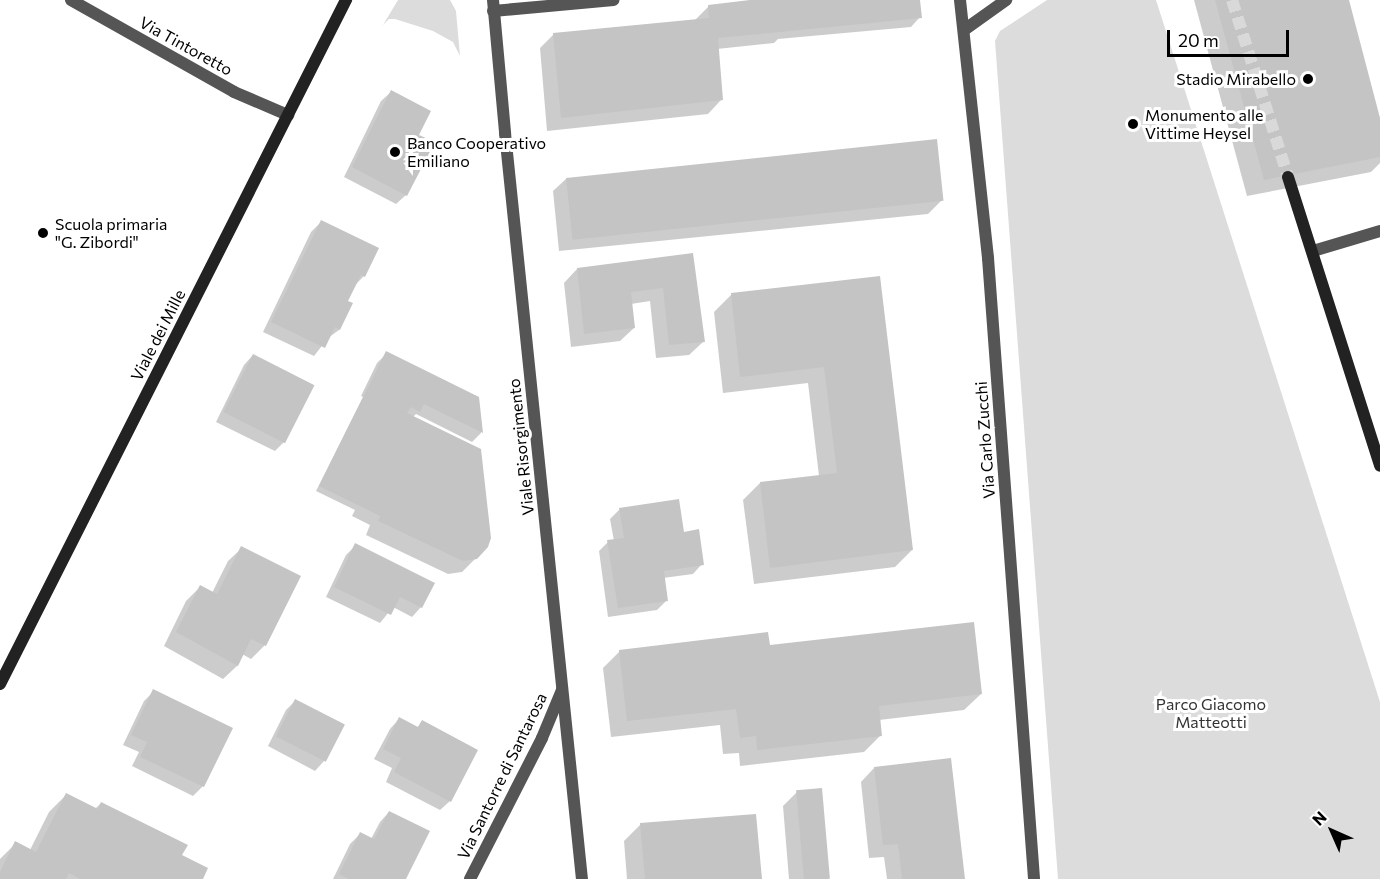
<!DOCTYPE html>
<html>
<head>
<meta charset="utf-8">
<style>
  body { margin:0 }
  #map { position:relative; width:1380px; height:879px; overflow:hidden; background:#fff; font-family:Commissioner,sans-serif }
  div>[style] { position:absolute }
  .green>* { inset:0; background:#dcdcdc }
  .shadow>* { inset:0; background:#0003 }
  .building>* { inset:0; background:#c4c4c4; transform-origin:0 0 }
  .secondary-tunnel>* { height:12px; margin-top:-6px; transform-origin:0; background:repeating-linear-gradient(90deg,#d9d9d9 0 12px,transparent 0 18px) }
  .lane>* { height:12px; margin:-6px; padding:0 6px; transform-origin:6px; border-radius:6px; background:#555 }
  .street>* { height:12px; margin:-6px; padding:0 6px; transform-origin:6px; border-radius:6px; background:#555 }
  .secondary>* { height:12px; margin:-6px; padding:0 6px; transform-origin:6px; border-radius:6px; background:#222 }
  .dots>* { width:16px; height:16px; translate:-50% -50%; box-sizing:border-box; border:3px solid #fff; border-radius:50% }
  span { translate:-50% -50%; white-space:nowrap; text-align:center; line-height:1.15; -webkit-text-stroke:6px #fff; paint-order:stroke }
  .street-label { font-size:16px; color:#000 }
  .poi-label { font-size:16px; color:#000 }
  .right { translate:-100% -50%; text-align:right }
  .left { translate:0 -50%; text-align:left }
  .park-label { font-size:16px; color:#333 }
  .north { position:absolute; left:1302px; top:801px; width:60px; height:60px; -webkit-text-stroke:4px #fff; paint-order:stroke; rotate:315deg; font-size:16px; font-weight:700; line-height:24px; text-align:center; color:#000 }
  .north::after { content:''; display:block; margin:auto; width:21px; height:27px; background:#000; clip-path:polygon(50% 0,100% 100%,50% 72%,0 100%) }
  .scale { position:absolute; left:1167px; top:30px; width:122px; height:27px; box-sizing:border-box; border:3px solid #000; border-top:0; padding-left:8px; font-size:18px; line-height:21px; white-space:nowrap; color:#000; -webkit-text-stroke:4px #fff; paint-order:stroke }
</style>
</head>
<body>
<div id="map">
  <div class="green">
    <i style="clip-path:polygon(398px 0,450px 0,456px 11px,460px 56px,453px 42px,433px 31px,395px 19px,389px 19px,383px 25px)"></i>
    <i style="clip-path:polygon(1047px 0,1156px 0,1380px 702px,1380px 879px,1058px 879px,995px 41px,1000px 31px)"></i>
  </div>
  <div class="shadow">
    <i style="clip-path:polygon(762px 0,919px 0,920px 17px,911px 27px,778px 39px,774px 43px,717px 49px,721px 100px,708px 114px,547px 131px,540px 48px,554px 34px,694px 21px,709px 6px)"></i>
    <i style="clip-path:polygon(1194px 0,1348px 0,1380px 124px,1380px 163px,1371px 172px,1247px 196px)"></i>
    <i style="clip-path:polygon(391px 92px,417px 135px,406px 195px,396px 204px,344px 177px,381px 101px)"></i>
    <i style="clip-path:polygon(567px 178px,942px 200px,928px 214px,559px 251px,553px 191px)"></i>
    <i style="clip-path:polygon(321px 222px,364px 276px,354px 286px,346px 301px,351px 304px,339px 330px,328px 338px,314px 356px,263px 332px,311px 232px)"></i>
    <i style="clip-path:polygon(692px 255px,703px 342px,689px 355px,656px 358px,650px 301px,631px 304px,634px 328px,620px 341px,571px 347px,564px 283px,577px 269px)"></i>
    <i style="clip-path:polygon(879px 278px,912px 550px,895px 567px,754px 584px,743px 500px,760px 483px,819px 476px,808px 383px,723px 393px,714px 312px,731px 295px)"></i>
    <i style="clip-path:polygon(387px 353px,478px 398px,481px 433px,472px 442px,416px 414px,413px 417px,476px 558px,462px 572px,448px 574px,366px 535px,370px 525px,352px 516px,355px 510px,316px 491px,363px 397px,361px 396px,377px 363px)"></i>
    <i style="clip-path:polygon(253px 355px,313px 385px,284px 442px,275px 451px,216px 422px,244px 365px)"></i>
    <i style="clip-path:polygon(620px 509px,682px 534px,702px 564px,693px 574px,663px 578px,667px 600px,657px 610px,608px 617px,599px 551px,608px 542px,614px 541px,610px 519px)"></i>
    <i style="clip-path:polygon(356px 545px,421px 607px,412px 617px,393px 607px,380px 623px,326px 597px,346px 555px)"></i>
    <i style="clip-path:polygon(242px 548px,265px 645px,251px 659px,242px 654px,237px 666px,223px 679px,164px 646px,186px 601px,200px 587px,212px 593px,228px 561px)"></i>
    <i style="clip-path:polygon(768px 647px,981px 694px,964px 710px,879px 720px,881px 735px,864px 752px,740px 766px,739px 753px,723px 754px,720px 725px,611px 737px,603px 668px,620px 651px)"></i>
    <i style="clip-path:polygon(154px 691px,203px 786px,193px 796px,132px 766px,139px 752px,123px 745px,144px 701px)"></i>
    <i style="clip-path:polygon(295px 701px,343px 726px,324px 761px,315px 771px,268px 746px,286px 710px)"></i>
    <i style="clip-path:polygon(399px 719px,417px 728px,422px 722px,450px 801px,440px 810px,386px 782px,392px 768px,374px 759px,390px 729px)"></i>
    <i style="clip-path:polygon(874px 768px,963px 879px,887px 879px,884px 857px,869px 858px,861px 782px)"></i>
    <i style="clip-path:polygon(797px 792px,828px 879px,789px 879px,783px 806px)"></i>
    <i style="clip-path:polygon(66px 795px,95px 809px,101px 803px,180px 856px,201px 879px,0 879px,0 859px,16px 843px,30px 850px,49px 812px)"></i>
    <i style="clip-path:polygon(389px 812px,405px 879px,333px 879px,350px 844px,360px 834px,371px 839px,380px 822px)"></i>
    <i style="clip-path:polygon(641px 824px,760px 879px,627px 879px,624px 841px)"></i>
  </div>
  <div class="building">
    <i style="clip-path:polygon(750px 0,920px 0,922px 18px,718px 38px,723px 100px,561px 118px,553px 33px,709px 18px,708px 5px)"></i>
    <i style="clip-path:polygon(1215px 0,1349px 0,1380px 118px,1380px 157px,1264px 180px)"></i>
    <i style="clip-path:polygon(391px 90px,431px 111px,419px 135px,435px 142px,407px 196px,352px 167px)"></i>
    <i style="left:937px;top:139px;width:62px;height:373px;rotate:84deg"></i>
    <i style="clip-path:polygon(321px 220px,379px 248px,365px 277px,361px 275px,348px 301px,353px 303px,340px 330px,335px 327px,325px 348px,271px 322px)"></i>
    <i style="clip-path:polygon(693px 253px,705px 342px,669px 345px,663px 288px,631px 292px,635px 328px,584px 334px,577px 268px)"></i>
    <i style="clip-path:polygon(880px 276px,913px 550px,770px 568px,760px 482px,837px 473px,824px 367px,740px 377px,731px 293px)"></i>
    <i style="clip-path:polygon(386px 351px,479px 397px,483px 433px,424px 404px,420px 412px,411px 407px,407px 413px,481px 449px,491px 538px,488px 547px,477px 559px,463px 561px,378px 521px,380px 516px,319px 486px)"></i>
    <i style="left:253px;top:354px;width:69px;height:65px;rotate:27deg"></i>
    <i style="clip-path:polygon(679px 499px,684px 532px,699px 529px,704px 565px,664px 571px,668px 601px,618px 608px,607px 540px,624px 538px,619px 508px)"></i>
    <i style="clip-path:polygon(355px 543px,435px 583px,422px 608px,400px 597px,391px 615px,334px 587px)"></i>
    <i style="clip-path:polygon(241px 546px,301px 576px,266px 646px,251px 639px,238px 666px,176px 632px,200px 585px,217px 594px)"></i>
    <i style="clip-path:polygon(974px 622px,982px 694px,879px 706px,882px 736px,757px 750px,756px 736px,740px 738px,736px 709px,627px 721px,619px 650px,768px 632px,770px 645px)"></i>
    <i style="clip-path:polygon(153px 689px,233px 728px,204px 787px,140px 757px,147px 742px,131px 735px)"></i>
    <i style="left:295px;top:699px;width:56px;height:42px;rotate:27deg"></i>
    <i style="clip-path:polygon(399px 717px,418px 727px,422px 720px,478px 750px,451px 802px,394px 772px,401px 758px,383px 749px)"></i>
    <i style="clip-path:polygon(951px 758px,965px 879px,902px 879px,898px 844px,883px 845px,874px 767px)"></i>
    <i style="left:822px;top:788px;width:91px;height:26px;rotate:85deg"></i>
    <i style="clip-path:polygon(66px 793px,98px 809px,101px 802px,188px 845px,182px 855px,208px 868px,203px 879px,80px 879px,69px 873px,66px 879px,0 879px,0 872px,15px 841px,36px 852px)"></i>
    <i style="clip-path:polygon(389px 811px,430px 831px,406px 879px,348px 879px,339px 874px,360px 832px,374px 839px)"></i>
    <i style="clip-path:polygon(756px 814px,762px 879px,645px 879px,640px 823px)"></i>
  </div>
  <div class="secondary-tunnel">
    <i style="left:1232px;top:0;width:186px;rotate:72.4deg"></i>
  </div>
  <div class="lane">
    <i style="left:493px;top:11px;width:121px;rotate:-5.2deg"></i>
  </div>
  <div class="street">
    <i style="left:71px;top:0;width:187px;rotate:29.4deg"></i>
    <i style="left:234px;top:92px;width:59px;rotate:23.1deg"></i>
    <i style="left:493px;top:0;width:134px;rotate:84.8deg"></i>
    <i style="left:505px;top:133px;width:750px;rotate:84.11deg"></i>
    <i style="left:960px;top:0;width:260px;rotate:83.8deg"></i>
    <i style="left:988px;top:258px;width:623px;rotate:85.76deg"></i>
    <i style="left:964px;top:30px;width:52px;rotate:-35.5deg"></i>
    <i style="left:1313px;top:251px;width:70px;rotate:-16.6deg"></i>
    <i style="left:470px;top:879px;width:158px;rotate:-62.9deg"></i>
    <i style="left:542px;top:738px;width:52px;rotate:-67.4deg"></i>
  </div>
  <div class="secondary">
    <i style="left:1288px;top:177px;width:303px;rotate:72.3deg"></i>
    <i style="left:0;top:684px;width:767px;rotate:-63.17deg"></i>
  </div>
  <div class="dots">
    <i style="left:1308px;top:79px;background:#000"></i>
    <i style="left:1133px;top:124px;background:#000"></i>
    <i style="left:395px;top:152px;background:#000"></i>
    <i style="left:43px;top:233px;background:#000"></i>
  </div>
  <div class="street-label">
    <span style="left:186px;top:46px;rotate:29deg">Via Tintoretto</span>
    <span style="left:158px;top:335px;rotate:-63deg">Viale dei Mille</span>
    <span style="left:985px;top:440px;rotate:-94deg">Via Carlo Zucchi</span>
    <span style="left:521px;top:447px;rotate:-96deg">Viale Risorgimento</span>
    <span style="left:502px;top:776px;rotate:-64deg">Via Santorre di Santarosa</span>
  </div>
  <div class="poi-label">
    <span class="right" style="left:1296px;top:79px">Stadio Mirabello</span>
    <span class="left" style="left:1145px;top:124px">Monumento alle<br>Vittime Heysel</span>
    <span class="left" style="left:407px;top:152px">Banco Cooperativo<br>Emiliano</span>
    <span class="left" style="left:55px;top:233px">Scuola primaria<br>"G. Zibordi"</span>
  </div>
  <div class="park-label">
    <span style="left:1211px;top:713px">Parco Giacomo<br>Matteotti</span>
  </div>
  <div class="north">N</div>
  <div class="scale">20 m</div>
</div>
</body>
</html>
